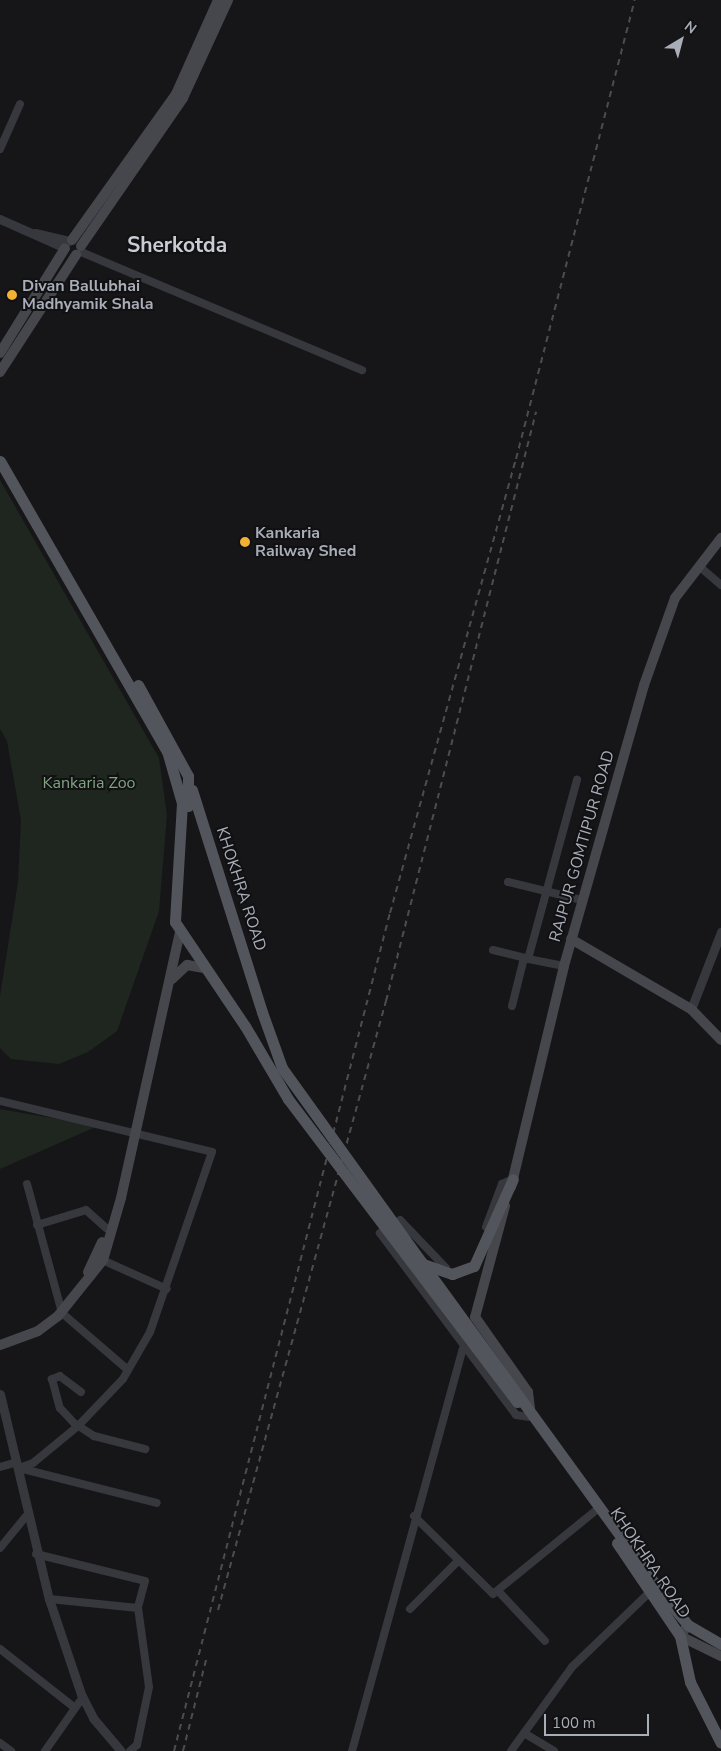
<!DOCTYPE html>
<html>
<head>
<meta charset="utf-8">
<style>
  body { margin:0 }
  #map { position:relative; width:721px; height:1751px; overflow:hidden; background:#161618; font-family:"Nunito Sans",sans-serif }
  div>[style] { position:absolute }
  .green>* { inset:0; background:#1e261f }
  .minor>* { height:8px; margin:-4px; padding:0 4px; transform-origin:4px; border-radius:4px; background:#37383d }
  .tertiary>* { height:9px; margin:-4.5px; padding:0 4.5px; transform-origin:4.5px; border-radius:4.5px; background:#37383d }
  .secondary>* { height:10px; margin:-5px; padding:0 5px; transform-origin:5px; border-radius:5px; background:#45474d }
  .primary>* { height:11px; margin:-5.5px; padding:0 5.5px; transform-origin:5.5px; border-radius:5.5px; background:#53555c }
  .rail>* { height:2px; margin-top:-1px; transform-origin:0; background:repeating-linear-gradient(90deg,#4a4c52 0 6px,transparent 0 11px) }
  .primary-bridge>* { height:11px; margin:-5.5px; padding:0 5.5px; transform-origin:5.5px; border-radius:5.5px; background:#53555c }
  .dots>* { width:14px; height:14px; translate:-50% -50%; box-sizing:border-box; border:2px solid #111113; border-radius:50% }
  span { translate:-50% -50%; white-space:nowrap; text-align:center; line-height:1.15; -webkit-text-stroke:4px #111113; paint-order:stroke }
  .poi-label { font-size:16px; color:#a8adb8; font-weight:700 }
  .left { translate:0 -50%; text-align:left }
  .park-label { font-size:16px; color:#7fa381 }
  .street-label { font-size:16px; color:#a8adb8 }
  .district-label { font-size:21px; color:#c9ccd4; font-weight:700 }
  .north { position:absolute; left:656px; top:15px; width:50px; height:50px; -webkit-text-stroke:4px #111113; paint-order:stroke; rotate:37deg; font-size:14px; font-weight:700; line-height:20px; text-align:center; color:#a8adb8 }
  .north::after { content:''; display:block; margin:auto; width:18px; height:22px; background:#a8adb8; clip-path:polygon(50% 0,100% 100%,50% 72%,0 100%) }
  .scale { position:absolute; left:544px; top:1714px; width:105px; height:22px; box-sizing:border-box; border:2px solid #a8adb8; border-top:0; padding-left:6px; font-size:15px; line-height:18px; white-space:nowrap; color:#a8adb8; -webkit-text-stroke:4px #111113; paint-order:stroke }
</style>
</head>
<body>
<div id="map">
  <div class="green">
    <i style="clip-path:polygon(0 480px,159px 758px,167px 815px,159px 911px,117px 1031px,88px 1052px,59px 1064px,11px 1059px,0 1048px,0 996px,18px 882px,21px 820px,7px 741px,0 729px)"></i>
    <i style="clip-path:polygon(0 1109px,98px 1126px,0 1169px)"></i>
  </div>
  <div class="minor">
    <i style="left:0;top:149px;width:49px;rotate:-66deg"></i>
    <i style="left:81px;top:252px;width:305px;rotate:22.8deg"></i>
    <i style="left:699px;top:566px;width:29px;rotate:41deg"></i>
    <i style="left:508px;top:882px;width:76px;rotate:13.7deg"></i>
    <i style="left:493px;top:950px;width:36px;rotate:14deg"></i>
    <i style="left:564px;top:966px;width:37px;rotate:-169deg"></i>
    <i style="left:528px;top:959px;width:186px;rotate:-74.7deg"></i>
    <i style="left:512px;top:1006px;width:49px;rotate:-76deg"></i>
    <i style="left:0;top:1101px;width:218px;rotate:13.5deg"></i>
    <i style="left:212px;top:1152px;width:190px;rotate:109deg"></i>
    <i style="left:150px;top:1332px;width:54px;rotate:119.9deg"></i>
    <i style="left:123px;top:1379px;width:65px;rotate:133.8deg"></i>
    <i style="left:78px;top:1426px;width:58px;rotate:140.6deg"></i>
    <i style="left:33px;top:1463px;width:15px;rotate:160deg"></i>
    <i style="left:27px;top:1184px;width:134px;rotate:74.8deg"></i>
    <i style="left:62px;top:1313px;width:87px;rotate:40.8deg"></i>
    <i style="left:37px;top:1225px;width:51px;rotate:-17deg"></i>
    <i style="left:86px;top:1210px;width:27px;rotate:42deg"></i>
    <i style="left:486px;top:1227px;width:46px;rotate:-69.6deg"></i>
    <i style="left:502px;top:1184px;width:12px;rotate:-24deg"></i>
    <i style="left:100px;top:1259px;width:73px;rotate:24.1deg"></i>
    <i style="left:446px;top:1268px;width:66px;rotate:-133.8deg"></i>
    <i style="left:400px;top:1220px;width:24px;rotate:147deg"></i>
    <i style="left:380px;top:1233px;width:227px;rotate:53.2deg"></i>
    <i style="left:516px;top:1415px;width:12px;rotate:9deg"></i>
    <i style="left:81px;top:1392px;width:26px;rotate:-143deg"></i>
    <i style="left:60px;top:1376px;width:9px;rotate:159deg"></i>
    <i style="left:52px;top:1379px;width:30px;rotate:75deg"></i>
    <i style="left:60px;top:1408px;width:21px;rotate:47deg"></i>
    <i style="left:74px;top:1423px;width:24px;rotate:33deg"></i>
    <i style="left:94px;top:1436px;width:53px;rotate:14.3deg"></i>
    <i style="left:0;top:1467px;width:18px;rotate:-16deg"></i>
    <i style="left:19px;top:1468px;width:142px;rotate:14.2deg"></i>
    <i style="left:414px;top:1516px;width:111px;rotate:44.6deg"></i>
    <i style="left:493px;top:1594px;width:132px;rotate:-39.1deg"></i>
    <i style="left:0;top:1548px;width:43px;rotate:-50.7deg"></i>
    <i style="left:36px;top:1554px;width:112px;rotate:13.9deg"></i>
    <i style="left:145px;top:1581px;width:28px;rotate:105deg"></i>
    <i style="left:138px;top:1608px;width:89px;rotate:-174.2deg"></i>
    <i style="left:499px;top:1592px;width:67px;rotate:46.8deg"></i>
    <i style="left:410px;top:1609px;width:68px;rotate:-45deg"></i>
    <i style="left:0;top:1649px;width:95px;rotate:38.2deg"></i>
    <i style="left:524px;top:1733px;width:35px;rotate:31deg"></i>
    <i style="left:0;top:1743px;width:14px;rotate:36deg"></i>
    <i style="left:45px;top:1751px;width:66px;rotate:-54.9deg"></i>
    <i style="left:130px;top:1751px;width:9px;rotate:-41deg"></i>
    <i style="left:137px;top:1745px;width:59px;rotate:-78.3deg"></i>
    <i style="left:149px;top:1687px;width:80px;rotate:-97.9deg"></i>
    <i style="left:352px;top:1751px;width:417px;rotate:-74.6deg"></i>
    <i style="left:511px;top:1751px;width:104px;rotate:-54deg"></i>
    <i style="left:572px;top:1667px;width:110px;rotate:-43.9deg"></i>
  </div>
  <div class="tertiary">
    <i style="left:0;top:219px;width:71px;rotate:24deg"></i>
    <i style="left:35px;top:233px;width:35px;rotate:13deg"></i>
    <i style="left:691px;top:1009px;width:83px;rotate:-68.7deg"></i>
    <i style="left:0;top:1394px;width:211px;rotate:76.6deg"></i>
    <i style="left:49px;top:1599px;width:100px;rotate:71.4deg"></i>
    <i style="left:81px;top:1694px;width:27px;rotate:63deg"></i>
    <i style="left:93px;top:1718px;width:43px;rotate:49.7deg"></i>
  </div>
  <div class="secondary">
    <i style="left:72px;top:240px;width:179px;rotate:-54.5deg"></i>
    <i style="left:176px;top:94px;width:103px;rotate:-65.9deg"></i>
    <i style="left:81px;top:246px;width:180px;rotate:-55.4deg"></i>
    <i style="left:183px;top:98px;width:108px;rotate:-65.3deg"></i>
    <i style="left:0;top:353px;width:123px;rotate:-58.2deg"></i>
    <i style="left:0;top:372px;width:140px;rotate:-57deg"></i>
    <i style="left:571px;top:939px;width:139px;rotate:30.3deg"></i>
    <i style="left:691px;top:1009px;width:43px;rotate:45.9deg"></i>
    <i style="left:172px;top:979px;width:21px;rotate:-43deg"></i>
    <i style="left:187px;top:965px;width:17px;rotate:10deg"></i>
    <i style="left:511px;top:1187px;width:227px;rotate:-76.5deg"></i>
    <i style="left:564px;top:966px;width:292px;rotate:-74.1deg"></i>
    <i style="left:644px;top:685px;width:92px;rotate:-70.4deg"></i>
    <i style="left:675px;top:598px;width:76px;rotate:-52.5deg"></i>
    <i style="left:505px;top:1206px;width:115px;rotate:105.1deg"></i>
    <i style="left:475px;top:1317px;width:92px;rotate:54.8deg"></i>
    <i style="left:528px;top:1392px;width:17px;rotate:83deg"></i>
    <i style="left:88px;top:1272px;width:33px;rotate:-65deg"></i>
    <i style="left:0;top:1345px;width:40px;rotate:-20.2deg"></i>
    <i style="left:38px;top:1331px;width:25px;rotate:-37deg"></i>
    <i style="left:58px;top:1316px;width:72px;rotate:-51.2deg"></i>
    <i style="left:103px;top:1260px;width:65px;rotate:-73.8deg"></i>
    <i style="left:121px;top:1198px;width:273px;rotate:-77.5deg"></i>
    <i style="left:688px;top:1625px;width:14px;rotate:126deg"></i>
    <i style="left:680px;top:1636px;width:46px;rotate:26deg"></i>
  </div>
  <div class="primary">
    <i style="left:0;top:461px;width:335px;rotate:60.1deg"></i>
    <i style="left:167px;top:751px;width:54px;rotate:73.9deg"></i>
    <i style="left:182px;top:803px;width:119px;rotate:93.4deg"></i>
    <i style="left:175px;top:922px;width:125px;rotate:56.1deg"></i>
    <i style="left:138px;top:685px;width:104px;rotate:61.2deg"></i>
    <i style="left:188px;top:776px;width:30px;rotate:90deg"></i>
    <i style="left:192px;top:790px;width:233px;rotate:72.5deg"></i>
    <i style="left:422px;top:1263px;width:417px;rotate:54deg"></i>
    <i style="left:667px;top:1600px;width:33px;rotate:50deg"></i>
    <i style="left:688px;top:1625px;width:38px;rotate:30deg"></i>
    <i style="left:423px;top:1264px;width:31px;rotate:19deg"></i>
    <i style="left:452px;top:1274px;width:23px;rotate:-20deg"></i>
    <i style="left:474px;top:1266px;width:95px;rotate:-65.9deg"></i>
    <i style="left:617px;top:1543px;width:112px;rotate:55.9deg"></i>
    <i style="left:680px;top:1636px;width:47px;rotate:77.7deg"></i>
    <i style="left:690px;top:1682px;width:68px;rotate:63.1deg"></i>
  </div>
  <div class="rail">
    <i style="left:218px;top:1610px;width:632px;rotate:-74.58deg"></i>
    <i style="left:386px;top:1001px;width:608px;rotate:-75.71deg"></i>
    <i style="left:174px;top:1751px;width:865px;rotate:-75.55deg"></i>
    <i style="left:390px;top:913px;width:471px;rotate:-74.5deg"></i>
    <i style="left:516px;top:459px;width:474px;rotate:-75.5deg"></i>
    <i style="left:183px;top:1751px;width:98px;rotate:-75.8deg"></i>
  </div>
  <div class="primary-bridge">
    <i style="left:262px;top:1012px;width:59px;rotate:70.3deg"></i>
    <i style="left:282px;top:1068px;width:240px;rotate:54.3deg"></i>
    <i style="left:245px;top:1026px;width:85px;rotate:59.5deg"></i>
    <i style="left:288px;top:1099px;width:380px;rotate:52.9deg"></i>
  </div>
  <div class="dots">
    <i style="left:12px;top:295px;background:#f2b134"></i>
    <i style="left:245px;top:542px;background:#f2b134"></i>
  </div>
  <div class="poi-label">
    <span class="left" style="left:22px;top:295px">Divan Ballubhai<br>Madhyamik Shala</span>
    <span class="left" style="left:255px;top:542px">Kankaria<br>Railway Shed</span>
  </div>
  <div class="park-label">
    <span style="left:89px;top:783px">Kankaria Zoo</span>
  </div>
  <div class="street-label">
    <span style="left:582px;top:846px;rotate:-74deg">RAJPUR GOMTIPUR ROAD</span>
    <span style="left:241px;top:889px;rotate:72deg">KHOKHRA ROAD</span>
    <span style="left:650px;top:1563px;rotate:56deg">KHOKHRA ROAD</span>
  </div>
  <div class="district-label">
    <span style="left:177px;top:245px">Sherkotda</span>
  </div>
  <div class="north">N</div>
  <div class="scale">100 m</div>
</div>
</body>
</html>
